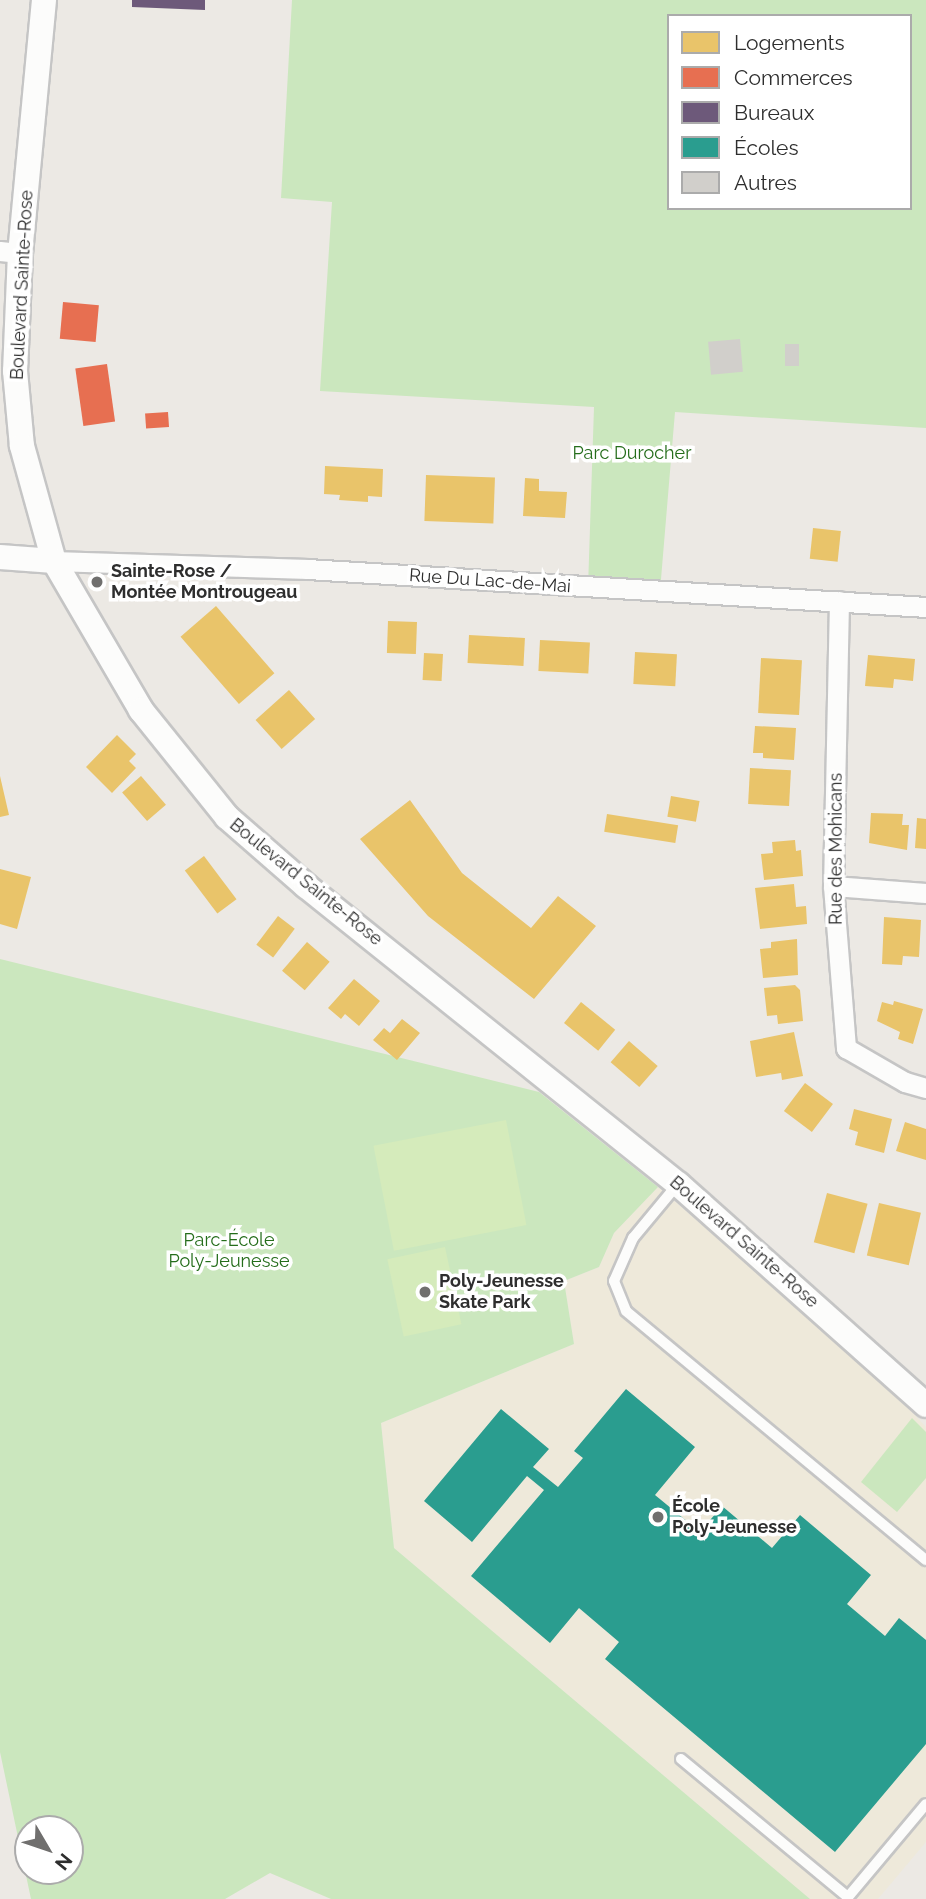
<!DOCTYPE html>
<html>
<head>
<meta charset="utf-8">
<style>
  body { margin:0 }
  #map { position:relative; width:926px; height:1899px; overflow:hidden; background:#ece9e4; font-family:Raleway,sans-serif }
  div>[style] { position:absolute }
  .education>* { inset:0; background:#eee9da }
  .green>* { inset:0; background:#cbe7be }
  .pitch>* { inset:0; background:#d5ebbb; transform-origin:0 0 }
  .homes>* { inset:0; background:#e9c46a; transform-origin:0 0 }
  .shops>* { inset:0; background:#e76f51; transform-origin:0 0 }
  .offices>* { inset:0; background:#6d597a }
  .schools>* { inset:0; background:#2a9d8f }
  .building>* { inset:0; background:#d1cfcb; transform-origin:0 0 }
  .roads { filter:drop-shadow(2px 0 #c5c5c5) drop-shadow(-2px 0 #c5c5c5) drop-shadow(0 2px #c5c5c5) drop-shadow(0 -2px #c5c5c5) }
  .service>* { height:10px; margin:-5px; padding:0 5px; transform-origin:5px; border-radius:5px; background:#fcfcfb }
  .minor>* { height:19px; margin:-9.5px; padding:0 9.5px; transform-origin:9.5px; border-radius:9.5px; background:#fcfcfb }
  .tertiary>* { height:24px; margin:-12px; padding:0 12px; transform-origin:12px; border-radius:12px; background:#fcfcfb }
  .dots>* { width:19px; height:19px; translate:-50% -50%; box-sizing:border-box; border:4px solid #fff; border-radius:50% }
  span { translate:-50% -50%; white-space:nowrap; text-align:center; line-height:1.15; -webkit-text-stroke:7px #fff; paint-order:stroke }
  .street-label { font-size:18px; color:#2e2e2e }
  .park-label { font-size:18px; color:#256d1b }
  .poi-label { font-size:18px; color:#2e2e2e; font-weight:700 }
  .left { translate:0 -50%; text-align:left }
  .legend { position:absolute; left:667px; top:14px; width:245px; height:196px; box-sizing:border-box; background:#fff; border:2px solid #ababab; margin:0; padding:9px 12px; list-style:none; font-size:21px; color:#2e2e2e }
  .legend li { display:flex; align-items:center; gap:14px; height:35px }
  .legend b { width:35px; border:2px solid #ababab }
  .north { position:absolute; left:14px; top:1815px; width:70px; height:70px; box-sizing:border-box; background:#fff; border:2px solid #ababab; border-radius:50%; rotate:129deg; font-size:19px; font-weight:700; line-height:28px; text-align:center; color:#2e2e2e }
  .north::after { content:''; display:block; margin:auto; width:24px; height:32px; background:#706f6e; clip-path:polygon(50% 0,100% 100%,50% 72%,0 100%) }
</style>
</head>
<body>
<div id="map">
  <div class="education">
    <i style="clip-path:polygon(658px 1187px,880px 1378px,926px 1427px,926px 1842px,878px 1899px,810px 1899px,394px 1548px,381px 1423px,574px 1344px,564px 1281px,599px 1267px,614px 1233px)"></i>
  </div>
  <div class="green">
    <i style="clip-path:polygon(evenodd,292px 0,926px 0,926px 428px,675px 412px,660px 591px,588px 588px,594px 407px,320px 391px,332px 202px,281px 198px,292px 0,669px 16px,910px 16px,910px 208px,669px 208px,669px 16px)"></i>
    <i style="clip-path:polygon(evenodd,0 959px,539px 1092px,658px 1187px,614px 1233px,599px 1267px,564px 1281px,574px 1344px,381px 1423px,394px 1548px,810px 1899px,331px 1899px,270px 1873px,225px 1899px,31px 1899px,0 1752px,0 959px,28px 1829px,70px 1829px,70px 1871px,28px 1871px,28px 1829px)"></i>
    <i style="clip-path:polygon(912px 1418px,926px 1432px,926px 1478px,897px 1512px,861px 1482px)"></i>
  </div>
  <div class="pitch">
    <i style="left:506px;top:1120px;width:107px;height:135px;rotate:79deg"></i>
    <i style="left:445px;top:1247px;width:79px;height:59px;rotate:78deg"></i>
  </div>
  <div class="homes">
    <i style="clip-path:polygon(325px 466px,383px 469px,382px 497px,368px 496px,368px 502px,339px 500px,340px 495px,324px 494px)"></i>
    <i style="left:426px;top:475px;width:69px;height:46px;rotate:2deg"></i>
    <i style="clip-path:polygon(525px 478px,539px 479px,539px 491px,567px 492px,565px 518px,523px 516px)"></i>
    <i style="left:813px;top:528px;width:28px;height:31px;rotate:6deg"></i>
    <i style="left:216px;top:606px;width:89px;height:47px;rotate:49deg"></i>
    <i style="left:388px;top:621px;width:29px;height:32px;rotate:2deg"></i>
    <i style="left:469px;top:635px;width:56px;height:28px;rotate:3deg"></i>
    <i style="left:540px;top:640px;width:50px;height:31px;rotate:3deg"></i>
    <i style="left:635px;top:652px;width:42px;height:32px;rotate:3deg"></i>
    <i style="left:424px;top:653px;width:19px;height:27px;rotate:3deg"></i>
    <i style="clip-path:polygon(868px 655px,915px 659px,913px 681px,894px 679px,893px 688px,865px 686px)"></i>
    <i style="left:761px;top:658px;width:41px;height:55px;rotate:3deg"></i>
    <i style="left:289px;top:690px;width:39px;height:45px;rotate:48deg"></i>
    <i style="clip-path:polygon(755px 726px,796px 728px,794px 760px,763px 758px,763px 753px,753px 753px)"></i>
    <i style="clip-path:polygon(117px 735px,136px 754px,129px 761px,136px 768px,112px 793px,86px 767px)"></i>
    <i style="left:750px;top:768px;width:41px;height:36px;rotate:3deg"></i>
    <i style="clip-path:polygon(0 776px,9px 815px,0 817px)"></i>
    <i style="left:141px;top:776px;width:38px;height:25px;rotate:49deg"></i>
    <i style="left:671px;top:796px;width:29px;height:21px;rotate:10deg"></i>
    <i style="clip-path:polygon(410px 800px,462px 873px,531px 928px,558px 896px,596px 926px,534px 999px,428px 916px,360px 839px)"></i>
    <i style="clip-path:polygon(871px 813px,903px 814px,902px 825px,909px 825px,907px 850px,869px 843px)"></i>
    <i style="left:607px;top:814px;width:72px;height:18px;rotate:9deg"></i>
    <i style="clip-path:polygon(917px 818px,926px 819px,926px 849px,915px 848px)"></i>
    <i style="clip-path:polygon(795px 840px,796px 851px,801px 850px,803px 876px,764px 880px,761px 854px,773px 853px,772px 842px)"></i>
    <i style="left:204px;top:856px;width:54px;height:24px;rotate:53deg"></i>
    <i style="clip-path:polygon(0 869px,31px 877px,17px 929px,0 924px)"></i>
    <i style="clip-path:polygon(794px 884px,796px 907px,806px 906px,807px 924px,760px 929px,755px 888px)"></i>
    <i style="left:278px;top:916px;width:21px;height:36px;rotate:37deg"></i>
    <i style="clip-path:polygon(884px 917px,921px 920px,919px 957px,903px 956px,902px 965px,882px 964px)"></i>
    <i style="clip-path:polygon(797px 939px,798px 975px,763px 978px,760px 949px,771px 948px,771px 942px)"></i>
    <i style="left:307px;top:942px;width:30px;height:38px;rotate:41deg"></i>
    <i style="clip-path:polygon(354px 979px,380px 1001px,359px 1026px,345px 1014px,341px 1019px,328px 1008px)"></i>
    <i style="clip-path:polygon(795px 985px,800px 990px,803px 1021px,778px 1024px,777px 1015px,767px 1016px,764px 988px)"></i>
    <i style="clip-path:polygon(894px 1001px,923px 1009px,913px 1044px,898px 1039px,900px 1032px,877px 1021px,882px 1002px,893px 1005px)"></i>
    <i style="left:581px;top:1002px;width:44px;height:27px;rotate:39deg"></i>
    <i style="clip-path:polygon(402px 1019px,420px 1033px,397px 1060px,373px 1040px,384px 1028px,390px 1033px)"></i>
    <i style="clip-path:polygon(794px 1032px,803px 1076px,782px 1080px,781px 1073px,756px 1077px,750px 1041px)"></i>
    <i style="left:629px;top:1041px;width:38px;height:28px;rotate:41deg"></i>
    <i style="left:805px;top:1083px;width:35px;height:35px;rotate:37deg"></i>
    <i style="clip-path:polygon(854px 1109px,892px 1119px,884px 1153px,855px 1145px,858px 1132px,849px 1129px)"></i>
    <i style="clip-path:polygon(905px 1122px,926px 1129px,926px 1160px,896px 1151px)"></i>
    <i style="left:827px;top:1193px;width:42px;height:51px;rotate:15deg"></i>
    <i style="left:879px;top:1203px;width:43px;height:54px;rotate:13deg"></i>
  </div>
  <div class="shops">
    <i style="left:63px;top:302px;width:36px;height:37px;rotate:5deg"></i>
    <i style="left:107px;top:364px;width:58px;height:32px;rotate:82deg"></i>
    <i style="left:168px;top:412px;width:15px;height:23px;rotate:86deg"></i>
  </div>
  <div class="offices">
    <i style="clip-path:polygon(132px 0,205px 0,205px 10px,132px 7px)"></i>
  </div>
  <div class="schools">
    <i style="clip-path:polygon(626px 1389px,695px 1447px,655px 1495px,700px 1532px,722px 1506px,772px 1548px,800px 1515px,871px 1575px,847px 1604px,885px 1636px,899px 1618px,926px 1640px,926px 1744px,835px 1852px,605px 1659px,619px 1642px,579px 1608px,550px 1643px,471px 1576px,544px 1490px,527px 1476px,472px 1542px,424px 1501px,501px 1409px,549px 1449px,533px 1467px,558px 1487px,583px 1458px,574px 1451px)"></i>
  </div>
  <div class="building">
    <i style="left:740px;top:339px;width:33px;height:32px;rotate:85deg"></i>
    <i style="left:785px;top:344px;width:14px;height:22px"></i>
  </div>
  <div class="roads">
    <div class="service">
      <i style="left:677px;top:1185px;width:69px;rotate:129.7deg"></i>
      <i style="left:633px;top:1238px;width:47px;rotate:113.8deg"></i>
      <i style="left:614px;top:1281px;width:32px;rotate:68deg"></i>
      <i style="left:626px;top:1311px;width:390px;rotate:39.7deg"></i>
      <i style="left:681px;top:1759px;width:217px;rotate:39.6deg"></i>
      <i style="left:848px;top:1897px;width:121px;rotate:-50deg"></i>
    </div>
    <div class="minor">
      <i style="left:0;top:251px;width:20px;rotate:6deg"></i>
      <i style="left:54px;top:561px;width:253px;rotate:1.8deg"></i>
      <i style="left:307px;top:569px;width:620px;rotate:3.51deg"></i>
      <i style="left:839px;top:601px;width:285px;rotate:91.2deg"></i>
      <i style="left:833px;top:886px;width:163px;rotate:85.4deg"></i>
      <i style="left:846px;top:1048px;width:68px;rotate:30deg"></i>
      <i style="left:905px;top:1082px;width:22px;rotate:16deg"></i>
      <i style="left:833px;top:886px;width:93px;rotate:4.3deg"></i>
    </div>
    <div class="tertiary">
      <i style="left:44px;top:0;width:254px;rotate:95.4deg"></i>
      <i style="left:20px;top:253px;width:118px;rotate:92.4deg"></i>
      <i style="left:15px;top:371px;width:75px;rotate:84.7deg"></i>
      <i style="left:22px;top:446px;width:119px;rotate:74.5deg"></i>
      <i style="left:54px;top:561px;width:173px;rotate:59.7deg"></i>
      <i style="left:141px;top:710px;width:137px;rotate:51.2deg"></i>
      <i style="left:227px;top:817px;width:105px;rotate:41.1deg"></i>
      <i style="left:306px;top:886px;width:477px;rotate:38.7deg"></i>
      <i style="left:678px;top:1184px;width:332px;rotate:41.7deg"></i>
      <i style="left:0;top:557px;width:54px;rotate:4.2deg"></i>
    </div>
  </div>
  <div class="dots">
    <i style="left:97px;top:582px;background:#706f6e"></i>
    <i style="left:425px;top:1292px;background:#706f6e"></i>
    <i style="left:658px;top:1517px;background:#706f6e"></i>
  </div>
  <div class="street-label">
    <span style="left:22px;top:285px;rotate:-87deg">Boulevard Sainte-Rose</span>
    <span style="left:490px;top:581px;rotate:4deg">Rue Du Lac-de-Mai</span>
    <span style="left:836px;top:849px;rotate:-90deg">Rue des Mohicans</span>
    <span style="left:306px;top:882px;rotate:39deg">Boulevard Sainte-Rose</span>
    <span style="left:744px;top:1242px;rotate:41deg">Boulevard Sainte-Rose</span>
  </div>
  <div class="park-label">
    <span style="left:632px;top:453px">Parc Durocher</span>
    <span style="left:229px;top:1251px">Parc-École<br>Poly-Jeunesse</span>
  </div>
  <div class="poi-label">
    <span class="left" style="left:111px;top:582px">Sainte-Rose /<br>Montée Montrougeau</span>
    <span class="left" style="left:439px;top:1292px">Poly-Jeunesse<br>Skate Park</span>
    <span class="left" style="left:672px;top:1517px">École<br>Poly-Jeunesse</span>
  </div>
  <ul class="legend">
  <li><b style="height:19px;background:#e9c46a"></b>Logements</li>
  <li><b style="height:19px;background:#e76f51"></b>Commerces</li>
  <li><b style="height:19px;background:#6d597a"></b>Bureaux</li>
  <li><b style="height:19px;background:#2a9d8f"></b>Écoles</li>
  <li><b style="height:19px;background:#d1cfcb"></b>Autres</li>
  </ul>
  <div class="north">N</div>
</div>
</body>
</html>
